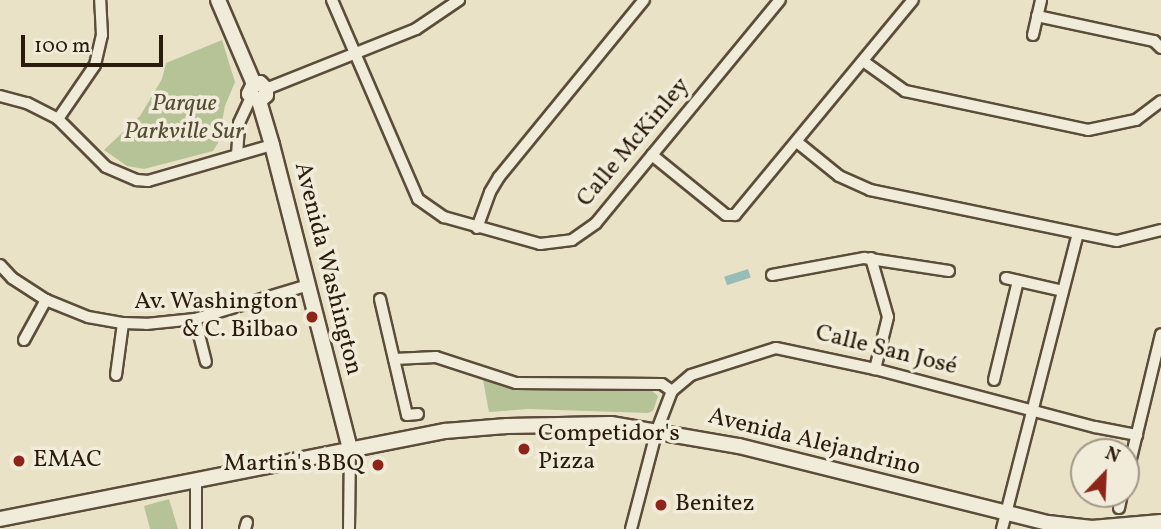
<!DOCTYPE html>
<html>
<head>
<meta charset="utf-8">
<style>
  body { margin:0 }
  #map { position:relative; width:1161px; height:529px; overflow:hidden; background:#eae2c6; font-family:Vollkorn,serif }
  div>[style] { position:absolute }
  .green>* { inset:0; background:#b5c396 }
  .water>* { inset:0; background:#98bdb8; transform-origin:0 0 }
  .roads { filter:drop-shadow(2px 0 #5b4d39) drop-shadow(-2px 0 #5b4d39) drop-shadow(0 2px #5b4d39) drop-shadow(0 -2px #5b4d39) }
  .street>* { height:10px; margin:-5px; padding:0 5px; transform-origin:5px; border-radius:5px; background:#f1ecda }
  .secondary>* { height:14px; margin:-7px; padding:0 7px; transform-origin:7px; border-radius:7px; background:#f1ecda }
  .dots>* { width:19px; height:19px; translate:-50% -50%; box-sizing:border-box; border:4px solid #f1ecda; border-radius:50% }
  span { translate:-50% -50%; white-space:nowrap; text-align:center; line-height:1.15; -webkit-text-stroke:7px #f1ecda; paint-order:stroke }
  .park-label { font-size:24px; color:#544d34; font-style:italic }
  .street-label { font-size:24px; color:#2b1b0a }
  .poi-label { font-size:24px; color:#2b1b0a }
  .right { translate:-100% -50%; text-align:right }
  .left { translate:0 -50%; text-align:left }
  .north { position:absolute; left:1070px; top:438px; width:70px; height:70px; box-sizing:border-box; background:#f1ecda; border:2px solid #a29887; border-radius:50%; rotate:23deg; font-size:19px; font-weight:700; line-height:28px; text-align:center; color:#2b1b0a }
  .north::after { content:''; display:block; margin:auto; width:24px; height:32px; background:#8f2418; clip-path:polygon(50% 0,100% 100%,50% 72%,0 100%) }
  .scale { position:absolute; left:21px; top:35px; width:142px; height:32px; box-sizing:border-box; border:4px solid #2b1b0a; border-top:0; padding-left:9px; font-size:21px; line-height:24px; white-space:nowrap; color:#2b1b0a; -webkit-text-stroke:5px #f1ecda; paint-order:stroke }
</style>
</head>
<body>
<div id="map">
  <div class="green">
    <i style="clip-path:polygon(222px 40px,235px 82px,225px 106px,218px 143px,213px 151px,144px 169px,127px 166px,104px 150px,140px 116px,162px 79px,166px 63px)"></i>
    <i style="clip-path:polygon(483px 380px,516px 389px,651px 390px,658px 396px,653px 411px,648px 413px,528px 409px,489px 412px)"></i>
    <i style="clip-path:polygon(169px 499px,178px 529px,150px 529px,144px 506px)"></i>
  </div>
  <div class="water">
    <i style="left:748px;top:269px;width:9px;height:25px;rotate:72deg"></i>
  </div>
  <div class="roads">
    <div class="street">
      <i style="left:332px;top:0;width:217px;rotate:66.6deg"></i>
      <i style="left:418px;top:199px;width:32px;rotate:35deg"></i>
      <i style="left:444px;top:217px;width:100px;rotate:15.7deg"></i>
      <i style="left:540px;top:244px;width:32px;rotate:-7deg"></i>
      <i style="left:572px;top:240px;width:29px;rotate:-35deg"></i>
      <i style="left:596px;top:223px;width:289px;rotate:-50.5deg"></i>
      <i style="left:1037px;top:16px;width:120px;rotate:12.1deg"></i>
      <i style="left:1154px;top:41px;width:10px;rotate:45deg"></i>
      <i style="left:1033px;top:35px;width:36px;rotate:-77deg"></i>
      <i style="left:863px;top:61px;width:52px;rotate:35.5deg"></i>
      <i style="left:905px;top:91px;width:187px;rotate:12deg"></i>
      <i style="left:1088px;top:130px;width:49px;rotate:-11.8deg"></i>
      <i style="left:1136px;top:120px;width:31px;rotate:-37deg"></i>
      <i style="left:266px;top:89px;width:162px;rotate:-21.8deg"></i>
      <i style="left:416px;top:29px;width:52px;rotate:-34deg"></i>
      <i style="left:0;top:96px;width:28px;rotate:15deg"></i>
      <i style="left:27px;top:103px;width:35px;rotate:27deg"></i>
      <i style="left:58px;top:119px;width:68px;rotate:45deg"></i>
      <i style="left:106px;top:167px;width:34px;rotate:23deg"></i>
      <i style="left:137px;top:180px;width:11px;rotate:5deg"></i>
      <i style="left:148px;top:181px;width:129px;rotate:-16.2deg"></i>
      <i style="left:58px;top:119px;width:65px;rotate:-55.6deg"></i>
      <i style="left:95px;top:65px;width:31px;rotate:-77deg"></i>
      <i style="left:102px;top:35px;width:35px;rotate:-93deg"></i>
      <i style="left:797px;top:142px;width:54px;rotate:39deg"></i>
      <i style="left:839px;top:176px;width:34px;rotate:24deg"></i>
      <i style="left:870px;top:190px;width:252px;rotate:11.7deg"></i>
      <i style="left:1117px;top:241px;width:45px;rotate:-14deg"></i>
      <i style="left:237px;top:155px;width:32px;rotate:-86deg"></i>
      <i style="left:239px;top:123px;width:29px;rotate:-65deg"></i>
      <i style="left:652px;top:155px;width:95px;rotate:39deg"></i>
      <i style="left:726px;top:215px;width:9px"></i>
      <i style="left:735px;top:215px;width:279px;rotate:-50.4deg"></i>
      <i style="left:477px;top:228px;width:38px;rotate:-70deg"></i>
      <i style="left:490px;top:192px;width:17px;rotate:-59deg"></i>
      <i style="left:499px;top:177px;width:229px;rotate:-50.7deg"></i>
      <i style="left:871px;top:258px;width:61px;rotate:73.9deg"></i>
      <i style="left:888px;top:317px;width:54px;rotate:104deg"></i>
      <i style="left:0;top:265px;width:18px;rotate:47deg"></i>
      <i style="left:12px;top:278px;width:40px;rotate:32.9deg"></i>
      <i style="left:46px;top:300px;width:45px;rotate:22deg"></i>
      <i style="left:88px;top:317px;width:36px;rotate:10deg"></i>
      <i style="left:123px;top:323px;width:23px;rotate:2deg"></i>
      <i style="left:146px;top:324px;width:49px;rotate:-5.8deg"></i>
      <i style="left:195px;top:319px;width:118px;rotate:-16.7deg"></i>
      <i style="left:772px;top:275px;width:94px;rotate:-10.5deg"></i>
      <i style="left:864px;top:258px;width:86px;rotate:8.7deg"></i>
      <i style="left:1006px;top:278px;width:58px;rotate:12.8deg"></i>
      <i style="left:380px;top:299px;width:119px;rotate:76.9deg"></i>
      <i style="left:407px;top:415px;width:11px;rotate:-5deg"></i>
      <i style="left:195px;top:319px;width:44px;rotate:75.7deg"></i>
      <i style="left:24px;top:340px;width:46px;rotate:-61.2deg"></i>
      <i style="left:394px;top:359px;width:42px;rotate:-2.7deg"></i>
      <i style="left:436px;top:357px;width:84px;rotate:18deg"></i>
      <i style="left:516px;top:383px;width:146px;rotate:0.4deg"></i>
      <i style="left:662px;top:384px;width:12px;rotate:35deg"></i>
      <i style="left:116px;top:375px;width:52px;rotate:-82.3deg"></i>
      <i style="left:994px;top:380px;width:102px;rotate:-76.4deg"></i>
      <i style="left:1126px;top:479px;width:149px;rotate:-76.4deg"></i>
      <i style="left:1119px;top:508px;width:14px;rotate:-78deg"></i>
      <i style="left:196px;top:529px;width:49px;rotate:-90deg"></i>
      <i style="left:245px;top:529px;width:7px;rotate:-74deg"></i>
      <i style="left:349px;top:529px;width:81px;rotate:-89.3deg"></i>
      <i style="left:631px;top:529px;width:102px;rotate:-75.3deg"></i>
      <i style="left:657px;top:430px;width:42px;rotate:-69deg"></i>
      <i style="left:672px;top:391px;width:25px;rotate:-40deg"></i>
      <i style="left:691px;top:375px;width:89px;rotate:-17.6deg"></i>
      <i style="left:776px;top:348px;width:101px;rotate:12deg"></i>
      <i style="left:875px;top:369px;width:228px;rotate:14.8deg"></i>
      <i style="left:1095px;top:427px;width:43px;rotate:10.8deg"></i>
      <i style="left:1002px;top:529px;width:305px;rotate:-75.6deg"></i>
    </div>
    <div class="secondary">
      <i style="left:218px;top:0;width:91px;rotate:66.8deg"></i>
      <i style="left:254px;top:84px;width:11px;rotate:117deg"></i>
      <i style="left:249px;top:94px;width:12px;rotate:35deg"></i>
      <i style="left:259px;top:101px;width:46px;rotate:73.5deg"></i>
      <i style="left:272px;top:145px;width:313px;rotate:75.6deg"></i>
      <i style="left:254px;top:84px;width:6px;rotate:-9deg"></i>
      <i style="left:260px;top:83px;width:8px;rotate:45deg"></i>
      <i style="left:266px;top:89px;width:6px;rotate:90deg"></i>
      <i style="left:266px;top:95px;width:9px;rotate:139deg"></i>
      <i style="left:0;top:519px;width:454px;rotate:-11.2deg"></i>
      <i style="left:445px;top:431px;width:62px;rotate:-4.6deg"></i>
      <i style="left:507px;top:426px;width:104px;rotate:-1.1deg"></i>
      <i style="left:611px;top:424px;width:130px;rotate:9.8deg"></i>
      <i style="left:739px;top:446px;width:318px;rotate:14deg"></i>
      <i style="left:1048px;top:523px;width:44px;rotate:6.5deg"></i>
      <i style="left:1092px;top:528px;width:69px;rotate:-5deg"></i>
    </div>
  </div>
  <div class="dots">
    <i style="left:312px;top:317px;background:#8f2418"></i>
    <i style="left:524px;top:449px;background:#8f2418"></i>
    <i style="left:19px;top:461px;background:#8f2418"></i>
    <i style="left:378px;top:465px;background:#8f2418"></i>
    <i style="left:661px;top:505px;background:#8f2418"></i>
  </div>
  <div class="park-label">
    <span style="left:184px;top:119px">Parque<br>Parkville Sur</span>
  </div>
  <div class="street-label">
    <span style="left:634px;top:143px;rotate:-50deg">Calle McKinley</span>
    <span style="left:327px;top:269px;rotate:76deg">Avenida Washington</span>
    <span style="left:886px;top:351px;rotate:14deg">Calle San José</span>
    <span style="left:814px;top:443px;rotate:14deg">Avenida Alejandrino</span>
  </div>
  <div class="poi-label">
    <span class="right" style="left:298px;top:317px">Av. Washington<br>&amp; C. Bilbao</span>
    <span class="left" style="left:538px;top:449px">Competidor's<br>Pizza</span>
    <span class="left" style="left:33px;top:461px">EMAC</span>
    <span class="right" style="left:364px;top:465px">Martin's BBQ</span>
    <span class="left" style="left:675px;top:505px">Benitez</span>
  </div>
  <div class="north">N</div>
  <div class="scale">100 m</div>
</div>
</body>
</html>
